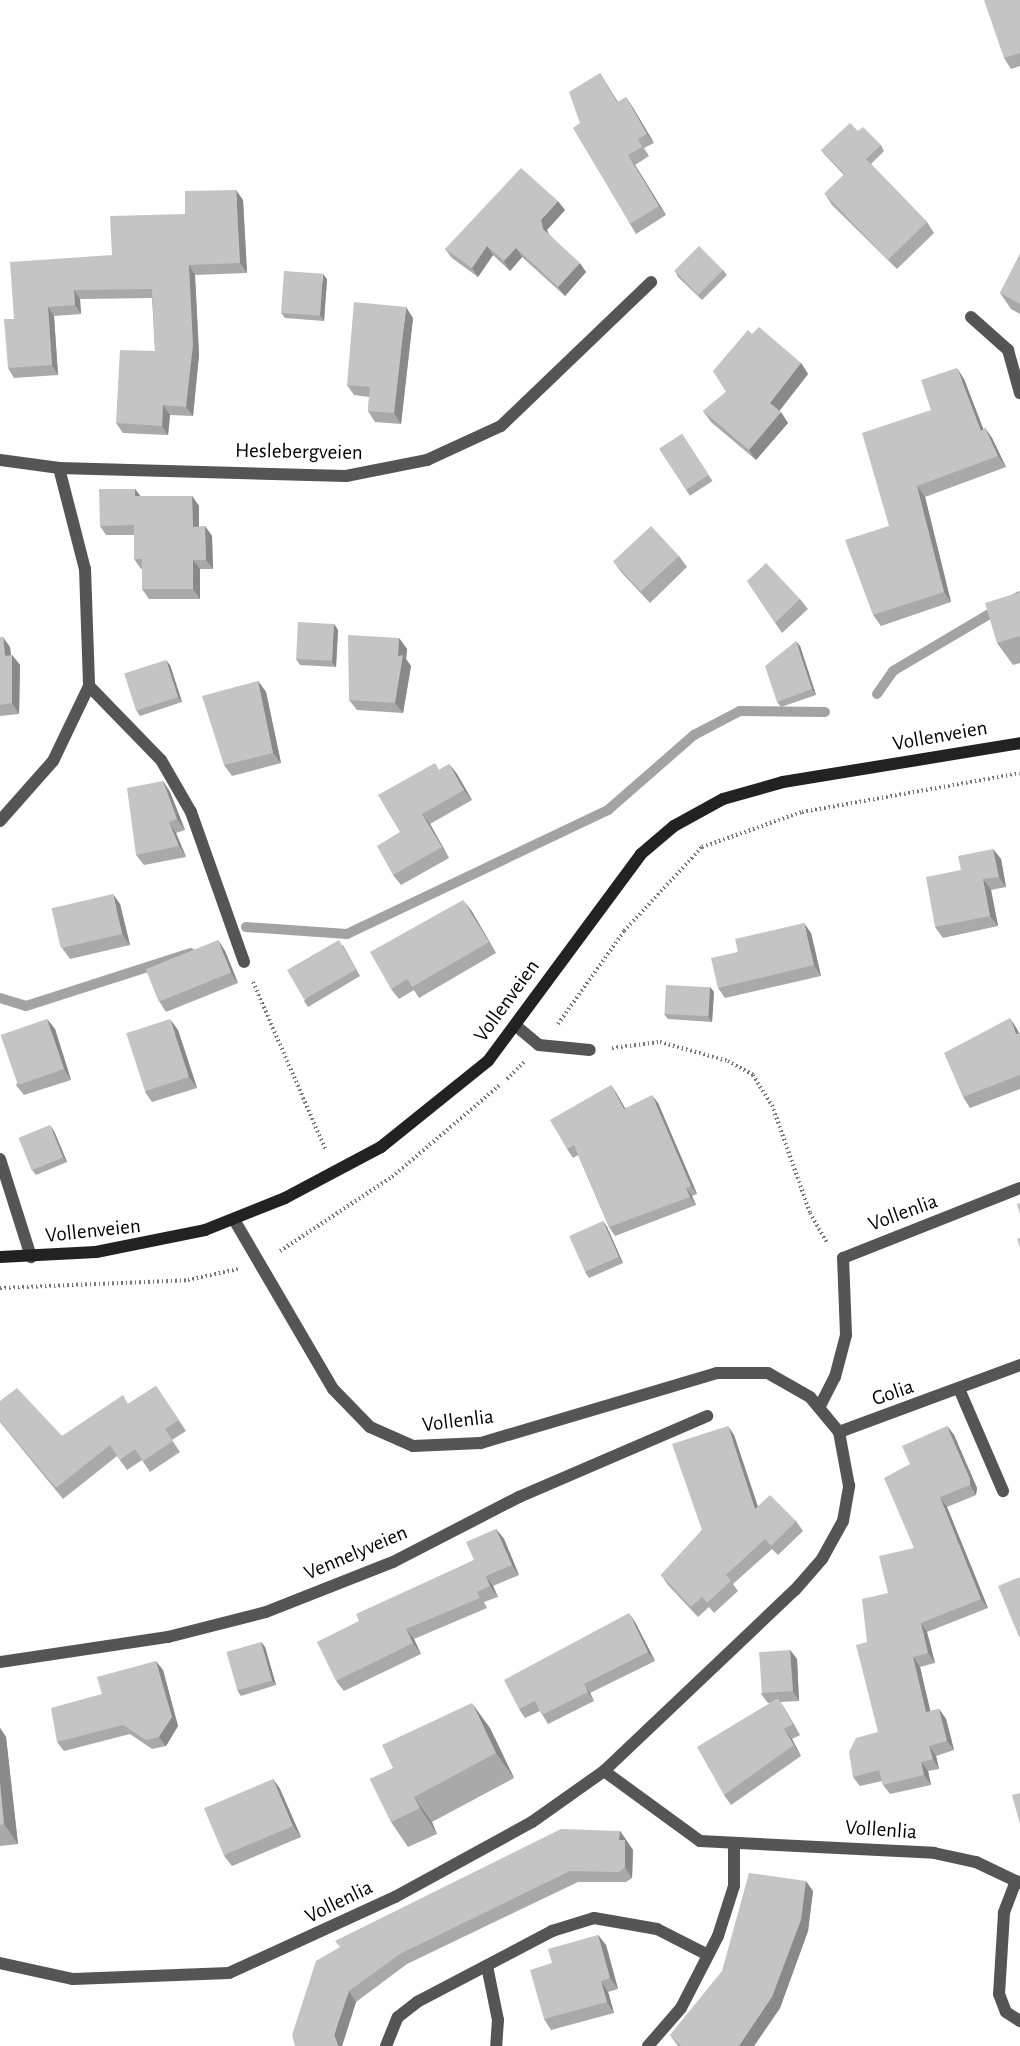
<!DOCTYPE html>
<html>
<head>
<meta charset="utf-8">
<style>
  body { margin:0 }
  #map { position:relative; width:1020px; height:2046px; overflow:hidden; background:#fff; font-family:"Alegreya Sans",sans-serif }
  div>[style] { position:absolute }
  .stream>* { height:10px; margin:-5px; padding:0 5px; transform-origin:5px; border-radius:5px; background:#a3a3a3 }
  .path>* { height:4px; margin-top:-2px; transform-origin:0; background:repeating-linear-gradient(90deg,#777 0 1.5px,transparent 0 4.5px) }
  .lane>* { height:12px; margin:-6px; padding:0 6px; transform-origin:6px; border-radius:6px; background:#555 }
  .street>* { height:12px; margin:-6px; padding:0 6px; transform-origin:6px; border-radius:6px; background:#555 }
  .secondary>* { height:12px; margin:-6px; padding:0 6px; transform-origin:6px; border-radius:6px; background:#222 }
  .wall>* { inset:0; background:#a9a9a9; transform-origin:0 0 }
  .shaded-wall>* { inset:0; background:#898989 }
  .building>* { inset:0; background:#c4c4c4; transform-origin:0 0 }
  span { translate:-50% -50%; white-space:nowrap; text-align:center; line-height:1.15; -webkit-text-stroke:4.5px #fff; paint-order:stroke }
  .street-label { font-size:21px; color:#000 }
</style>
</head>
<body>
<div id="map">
  <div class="stream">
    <i style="left:877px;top:694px;width:28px;rotate:-55deg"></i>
    <i style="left:893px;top:671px;width:147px;rotate:-30.6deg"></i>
    <i style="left:246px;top:927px;width:101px;rotate:4deg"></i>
    <i style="left:347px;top:934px;width:289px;rotate:-25.4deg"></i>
    <i style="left:608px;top:810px;width:114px;rotate:-41.1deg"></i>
    <i style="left:694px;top:735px;width:52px;rotate:-27.6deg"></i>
    <i style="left:740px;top:711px;width:85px;rotate:0.7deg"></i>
    <i style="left:0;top:998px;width:27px;rotate:17deg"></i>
    <i style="left:26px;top:1006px;width:173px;rotate:-17.8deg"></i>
  </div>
  <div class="path">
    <i style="left:253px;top:982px;width:184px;rotate:66.6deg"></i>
    <i style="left:558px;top:1024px;width:114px;rotate:-54.6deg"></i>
    <i style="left:624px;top:931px;width:115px;rotate:-47.1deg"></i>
    <i style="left:702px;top:847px;width:106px;rotate:-19.3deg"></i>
    <i style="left:802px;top:812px;width:221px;rotate:-10.1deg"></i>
    <i style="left:612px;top:1048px;width:48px;rotate:-7.1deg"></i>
    <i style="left:660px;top:1042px;width:71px;rotate:15.6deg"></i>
    <i style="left:728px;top:1061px;width:29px;rotate:29deg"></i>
    <i style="left:753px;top:1075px;width:36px;rotate:58deg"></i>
    <i style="left:772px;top:1105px;width:114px;rotate:70.6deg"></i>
    <i style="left:810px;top:1213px;width:34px;rotate:60deg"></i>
    <i style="left:507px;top:1079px;width:25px;rotate:-45deg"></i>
    <i style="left:280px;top:1251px;width:134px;rotate:-33.5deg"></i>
    <i style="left:392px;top:1177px;width:143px;rotate:-40.5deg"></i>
    <i style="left:0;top:1288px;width:188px;rotate:-2.4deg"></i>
    <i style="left:188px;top:1280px;width:51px;rotate:-12.4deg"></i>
  </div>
  <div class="lane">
    <i style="left:515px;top:1025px;width:31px;rotate:40deg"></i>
    <i style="left:539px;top:1045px;width:51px;rotate:5.6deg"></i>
    <i style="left:1016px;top:1881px;width:34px;rotate:111deg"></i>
    <i style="left:1004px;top:1913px;width:81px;rotate:93.5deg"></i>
    <i style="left:999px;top:1994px;width:19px;rotate:69deg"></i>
    <i style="left:1006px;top:2012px;width:17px;rotate:33deg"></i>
  </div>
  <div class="street">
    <i style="left:971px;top:317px;width:50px;rotate:41.7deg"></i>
    <i style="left:1008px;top:350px;width:45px;rotate:74.4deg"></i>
    <i style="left:0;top:460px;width:60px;rotate:7.7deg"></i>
    <i style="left:59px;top:468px;width:104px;rotate:75.6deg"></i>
    <i style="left:85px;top:569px;width:117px;rotate:88deg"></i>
    <i style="left:89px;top:686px;width:83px;rotate:115.6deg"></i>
    <i style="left:53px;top:761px;width:80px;rotate:131.5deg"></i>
    <i style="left:59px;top:468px;width:287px;rotate:1.6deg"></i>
    <i style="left:346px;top:476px;width:83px;rotate:-11.2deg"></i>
    <i style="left:427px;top:460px;width:81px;rotate:-24.7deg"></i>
    <i style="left:501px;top:426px;width:208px;rotate:-43.8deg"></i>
    <i style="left:89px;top:686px;width:103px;rotate:45.8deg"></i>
    <i style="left:161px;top:760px;width:60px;rotate:60deg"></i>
    <i style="left:191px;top:812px;width:159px;rotate:70.5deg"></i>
    <i style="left:0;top:1159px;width:103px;rotate:72.4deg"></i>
    <i style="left:960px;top:1391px;width:109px;rotate:66.7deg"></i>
    <i style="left:820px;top:1406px;width:33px;rotate:-63deg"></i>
    <i style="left:835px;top:1377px;width:43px;rotate:-75.3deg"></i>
    <i style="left:846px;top:1335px;width:77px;rotate:-92.2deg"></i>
    <i style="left:843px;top:1258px;width:190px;rotate:-21.6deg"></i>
    <i style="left:839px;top:1432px;width:193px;rotate:-20.3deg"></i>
    <i style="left:0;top:1662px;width:170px;rotate:-8.5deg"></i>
    <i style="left:168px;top:1637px;width:101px;rotate:-14.3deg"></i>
    <i style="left:266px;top:1612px;width:136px;rotate:-21.5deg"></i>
    <i style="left:393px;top:1562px;width:142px;rotate:-27.3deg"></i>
    <i style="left:519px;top:1497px;width:205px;rotate:-23.3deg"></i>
    <i style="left:604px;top:1771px;width:119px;rotate:36.1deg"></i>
    <i style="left:700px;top:1841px;width:234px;rotate:2.9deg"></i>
    <i style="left:934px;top:1853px;width:43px;rotate:12.1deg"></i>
    <i style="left:976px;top:1862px;width:49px;rotate:25.5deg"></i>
    <i style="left:0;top:1963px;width:75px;rotate:12.4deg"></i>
    <i style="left:73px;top:1979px;width:156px;rotate:-2.2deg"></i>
    <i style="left:229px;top:1973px;width:183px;rotate:-24.6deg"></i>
    <i style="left:395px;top:1897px;width:156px;rotate:-28.7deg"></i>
    <i style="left:532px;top:1822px;width:88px;rotate:-35.3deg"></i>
    <i style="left:604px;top:1771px;width:263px;rotate:-43.5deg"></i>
    <i style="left:795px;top:1590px;width:41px;rotate:-48.9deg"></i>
    <i style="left:822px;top:1559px;width:43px;rotate:-61.1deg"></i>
    <i style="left:843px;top:1521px;width:36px;rotate:-80deg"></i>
    <i style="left:849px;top:1486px;width:55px;rotate:-100.5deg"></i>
    <i style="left:839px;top:1432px;width:45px;rotate:-129.6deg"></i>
    <i style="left:810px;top:1397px;width:48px;rotate:-150.3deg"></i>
    <i style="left:768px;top:1373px;width:51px;rotate:180deg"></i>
    <i style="left:717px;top:1373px;width:247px;rotate:163.5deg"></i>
    <i style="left:480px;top:1443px;width:67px;rotate:177.4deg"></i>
    <i style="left:413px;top:1446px;width:47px;rotate:-156.2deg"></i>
    <i style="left:370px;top:1427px;width:53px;rotate:-134.2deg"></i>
    <i style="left:333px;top:1389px;width:194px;rotate:-120.3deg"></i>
    <i style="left:487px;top:1966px;width:55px;rotate:78.5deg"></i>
    <i style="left:498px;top:2020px;width:26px;rotate:94deg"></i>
    <i style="left:386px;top:2046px;width:31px;rotate:-68deg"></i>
    <i style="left:398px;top:2017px;width:24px;rotate:-38deg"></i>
    <i style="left:417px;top:2002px;width:153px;rotate:-27.7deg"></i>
    <i style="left:552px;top:1931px;width:44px;rotate:-17.2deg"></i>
    <i style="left:594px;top:1918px;width:64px;rotate:9.9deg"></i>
    <i style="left:657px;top:1929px;width:57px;rotate:27deg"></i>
    <i style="left:648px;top:2046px;width:50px;rotate:-49deg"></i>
    <i style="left:681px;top:2008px;width:81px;rotate:-62.8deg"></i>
    <i style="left:718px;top:1936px;width:52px;rotate:-72.3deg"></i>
    <i style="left:734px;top:1886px;width:42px;rotate:-90deg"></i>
  </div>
  <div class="secondary">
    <i style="left:0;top:1257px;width:96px;rotate:-3deg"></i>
    <i style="left:96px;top:1252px;width:111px;rotate:-11.4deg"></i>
    <i style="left:205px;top:1230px;width:86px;rotate:-21.8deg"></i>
    <i style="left:285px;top:1198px;width:109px;rotate:-28deg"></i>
    <i style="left:381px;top:1147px;width:137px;rotate:-38.8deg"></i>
    <i style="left:488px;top:1061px;width:257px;rotate:-53.5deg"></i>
    <i style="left:641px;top:854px;width:43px;rotate:-40.3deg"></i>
    <i style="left:674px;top:826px;width:56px;rotate:-28.9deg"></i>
    <i style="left:723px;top:799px;width:62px;rotate:-15.8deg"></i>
    <i style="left:783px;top:782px;width:240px;rotate:-9.3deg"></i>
  </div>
  <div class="wall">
    <i style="clip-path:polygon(1020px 0,1020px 66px,1011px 69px,1004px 58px)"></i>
    <i style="clip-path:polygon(600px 73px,618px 102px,626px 97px,654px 143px,644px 148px,649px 156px,635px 165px,666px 215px,636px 234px,630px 224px,580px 123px)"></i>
    <i style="clip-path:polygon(858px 131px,881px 145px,884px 151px,871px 164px,927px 222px,934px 233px,897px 269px,832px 205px,825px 194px,844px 175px,825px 155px,821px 150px)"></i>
    <i style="clip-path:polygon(243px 200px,247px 273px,195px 275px,199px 355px,193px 416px,170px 415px,168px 435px,123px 433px,116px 423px,155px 351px,152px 298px,80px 299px,81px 314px,54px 316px,58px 375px,14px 378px,8px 368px,14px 319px,112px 255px,185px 214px)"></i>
    <i style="clip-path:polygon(565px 210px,547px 230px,549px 234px,586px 272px,565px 296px,522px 257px,510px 271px,493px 255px,478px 277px,452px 258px,445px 249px)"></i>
    <i style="clip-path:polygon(1020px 254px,1020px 314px,1011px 309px,1000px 293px)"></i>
    <i style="clip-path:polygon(723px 270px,727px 275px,702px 300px,678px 277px,675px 271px)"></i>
    <i style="clip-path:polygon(327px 279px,324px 321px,285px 318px,281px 313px)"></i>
    <i style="clip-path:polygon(413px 318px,401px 424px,375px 422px,368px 411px,369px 397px,354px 395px,347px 385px)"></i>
    <i style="clip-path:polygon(752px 334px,801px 363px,808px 374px,779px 411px,788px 423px,756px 460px,711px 422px,703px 411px,726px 392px)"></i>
    <i style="clip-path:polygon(964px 379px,983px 429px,985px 428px,992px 438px,1006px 467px,925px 497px,951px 602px,881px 626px,873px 615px,889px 526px,931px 410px)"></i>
    <i style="left:682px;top:434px;width:56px;height:27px;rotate:57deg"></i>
    <i style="clip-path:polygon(135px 489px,140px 496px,192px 496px,199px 506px,199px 527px,205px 526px,212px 536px,213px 569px,200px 569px,200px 599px,149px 599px,142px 589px,142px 569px,141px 569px,134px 559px,134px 535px,106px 535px,100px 526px)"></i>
    <i style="clip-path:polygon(679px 556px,687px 567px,650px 603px,621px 572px,614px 562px)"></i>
    <i style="clip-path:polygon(747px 581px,800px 599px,808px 609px,782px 633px)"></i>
    <i style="clip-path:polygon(1020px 592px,1020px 663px,1013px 665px,997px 643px)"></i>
    <i style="clip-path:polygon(334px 624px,338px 630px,336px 667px,300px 665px,296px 659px)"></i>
    <i style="clip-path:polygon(0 637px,10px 647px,11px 655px,12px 655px,20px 665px,19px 714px,0 716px)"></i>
    <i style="clip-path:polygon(399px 638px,407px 649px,406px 659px,411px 666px,403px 713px,357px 710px,349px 700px)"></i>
    <i style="clip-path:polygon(800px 646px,816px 695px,781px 707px,777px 702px)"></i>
    <i style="clip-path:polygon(170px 665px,182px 702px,140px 716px,136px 710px)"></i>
    <i style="clip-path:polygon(258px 681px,266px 692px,281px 763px,232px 776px,224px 765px)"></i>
    <i style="clip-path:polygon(449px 764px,457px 774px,472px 800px,430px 824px,449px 858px,401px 885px,393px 875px,400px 832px,439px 770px)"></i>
    <i style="clip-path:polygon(163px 781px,170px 792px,185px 830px,176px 833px,186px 857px,144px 865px,136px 855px)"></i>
    <i style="clip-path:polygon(993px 849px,1001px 859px,1006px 887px,991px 890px,998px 926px,943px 938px,935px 927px,961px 870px)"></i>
    <i style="clip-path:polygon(120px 904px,130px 945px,70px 959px,62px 948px)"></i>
    <i style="clip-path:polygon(471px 910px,496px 953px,419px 998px,414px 990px,399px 999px,391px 989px)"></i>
    <i style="clip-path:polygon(811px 933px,821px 976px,725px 998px,718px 988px,738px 952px)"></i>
    <i style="clip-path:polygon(218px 940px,225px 951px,238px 983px,166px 1012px,159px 1001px)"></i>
    <i style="clip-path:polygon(343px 945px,360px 976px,308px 1007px,304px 1001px)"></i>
    <i style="clip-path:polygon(710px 987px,714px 992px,712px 1022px,668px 1019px,664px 1014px)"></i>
    <i style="clip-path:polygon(47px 1019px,55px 1029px,71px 1080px,24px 1095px,16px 1085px)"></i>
    <i style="clip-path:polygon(1017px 1029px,1019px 1033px,1020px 1033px,1020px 1089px,970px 1108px,963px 1097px)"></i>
    <i style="clip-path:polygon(178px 1030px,197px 1088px,152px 1102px,145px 1092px)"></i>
    <i style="clip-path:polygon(611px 1085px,625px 1108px,658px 1103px,697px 1194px,692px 1196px,696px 1205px,615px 1236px,609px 1227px,578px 1155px,573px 1158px,567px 1149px)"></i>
    <i style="clip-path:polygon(54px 1131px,67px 1162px,36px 1175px,32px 1170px)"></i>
    <i style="clip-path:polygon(603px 1221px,607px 1227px,623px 1263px,589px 1278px,585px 1272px)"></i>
    <i style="clip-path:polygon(156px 1386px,186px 1431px,172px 1440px,180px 1452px,150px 1472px,142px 1460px,127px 1470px,117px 1456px,63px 1499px,0 1422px,0 1401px,62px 1436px,128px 1404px)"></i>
    <i style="clip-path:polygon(947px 1426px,954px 1435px,977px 1488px,976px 1495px,947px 1507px,988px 1608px,927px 1632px,935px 1663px,920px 1667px,930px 1711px,939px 1709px,946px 1719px,954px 1750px,936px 1756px,939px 1769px,928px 1771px,931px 1785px,890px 1794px,883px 1785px,882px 1781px,860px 1786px,853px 1777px,878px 1732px,867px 1642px,888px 1593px,914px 1548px)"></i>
    <i style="clip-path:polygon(734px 1435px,758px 1507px,796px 1521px,803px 1531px,778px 1555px,772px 1549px,733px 1584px,738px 1591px,714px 1613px,709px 1607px,698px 1617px,668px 1585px,661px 1575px,702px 1530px)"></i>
    <i style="clip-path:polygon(496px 1529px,504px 1539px,519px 1575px,493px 1586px,498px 1597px,484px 1602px,487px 1608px,414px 1639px,421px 1654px,344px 1691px,336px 1681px,359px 1621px,474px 1560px)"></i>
    <i style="clip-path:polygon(635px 1622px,655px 1661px,590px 1693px,594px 1701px,548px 1724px,540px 1711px,525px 1718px,519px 1709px)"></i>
    <i style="clip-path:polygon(261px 1642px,265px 1647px,276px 1685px,241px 1696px,237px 1690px)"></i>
    <i style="clip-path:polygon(790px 1650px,797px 1659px,799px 1701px,780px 1702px,800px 1735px,792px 1739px,801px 1756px,731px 1805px,724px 1795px,770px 1703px,768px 1703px,761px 1694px)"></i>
    <i style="clip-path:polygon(163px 1670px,178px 1726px,166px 1746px,152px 1749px,130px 1734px,64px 1751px,57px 1742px,102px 1694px)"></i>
    <i style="clip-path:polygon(0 1728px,6px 1737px,18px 1844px,0 1846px)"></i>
    <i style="clip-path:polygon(490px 1728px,514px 1778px,432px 1822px,437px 1834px,408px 1847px,391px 1822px,370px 1779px)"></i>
    <i style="clip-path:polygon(273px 1779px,280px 1789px,301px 1837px,232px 1866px,224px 1856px)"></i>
    <i style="clip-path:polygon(620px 1831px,633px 1850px,632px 1878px,626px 1882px,578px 1882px,407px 1964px,356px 2002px,342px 2046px,316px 1961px)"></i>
    <i style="clip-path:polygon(813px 1891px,808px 1931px,780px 2008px,754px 2046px,678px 2046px,670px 2035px)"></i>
    <i style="clip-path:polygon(598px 1935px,606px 1945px,618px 1989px,608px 1992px,614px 2013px,551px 2030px,544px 2019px,552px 1963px)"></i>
  </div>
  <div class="shaded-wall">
    <i style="clip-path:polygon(626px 97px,632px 106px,654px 143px,647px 134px)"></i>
    <i style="clip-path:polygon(628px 155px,635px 165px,666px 215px,659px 206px)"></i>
    <i style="clip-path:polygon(236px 190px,243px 200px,247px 273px,240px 263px)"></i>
    <i style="clip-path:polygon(558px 201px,565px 210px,547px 230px,550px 239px,543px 229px,541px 220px)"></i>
    <i style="clip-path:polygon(487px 246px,493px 255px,478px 277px,472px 268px)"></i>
    <i style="clip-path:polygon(516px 248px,522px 257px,510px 271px,504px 261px)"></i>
    <i style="clip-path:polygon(580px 263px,586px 272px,565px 296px,558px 287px)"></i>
    <i style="clip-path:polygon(189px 265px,195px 275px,199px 355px,193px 416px,186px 407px)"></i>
    <i style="clip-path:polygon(323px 274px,327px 279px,324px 321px,320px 315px)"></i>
    <i style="clip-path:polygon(74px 290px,80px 299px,81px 314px,75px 305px)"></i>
    <i style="clip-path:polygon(48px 307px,54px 316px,58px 375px,52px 365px)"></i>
    <i style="clip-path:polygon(406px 307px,413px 318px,401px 424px,394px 413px)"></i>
    <i style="clip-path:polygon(801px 363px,808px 374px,777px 414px,770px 403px)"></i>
    <i style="clip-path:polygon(957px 368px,964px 379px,988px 441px,981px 431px)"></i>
    <i style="clip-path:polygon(163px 405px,170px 415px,168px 435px,162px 426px)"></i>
    <i style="clip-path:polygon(781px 412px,788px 423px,756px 460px,749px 450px)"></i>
    <i style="clip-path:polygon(985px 428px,992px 438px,1006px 467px,998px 456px)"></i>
    <i style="clip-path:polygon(917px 486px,925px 497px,951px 602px,944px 592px)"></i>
    <i style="clip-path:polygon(135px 489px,142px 498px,135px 496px)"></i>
    <i style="clip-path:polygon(192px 496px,199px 506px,199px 536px,193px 527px)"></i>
    <i style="clip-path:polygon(205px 526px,212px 536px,213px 569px,206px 560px)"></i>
    <i style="clip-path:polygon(193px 560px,200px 569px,200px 599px,193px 589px)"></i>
    <i style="clip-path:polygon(334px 624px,338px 630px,336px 667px,332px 662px)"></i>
    <i style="clip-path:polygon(3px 637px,10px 647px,12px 664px,12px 655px,20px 665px,19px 714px,12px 703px)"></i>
    <i style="clip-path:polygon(399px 638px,407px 649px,406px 659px,411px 666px,403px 713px,395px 703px)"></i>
    <i style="clip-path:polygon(796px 641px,800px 646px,816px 695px,812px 689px)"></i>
    <i style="clip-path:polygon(166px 660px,170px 665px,182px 702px,178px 697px)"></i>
    <i style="clip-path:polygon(258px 681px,266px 692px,281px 763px,273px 753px)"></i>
    <i style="clip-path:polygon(449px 764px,457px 774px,472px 800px,464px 790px)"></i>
    <i style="clip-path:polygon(163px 781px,170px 792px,185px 830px,177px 819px)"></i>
    <i style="clip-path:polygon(422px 814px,430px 824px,449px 858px,442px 847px)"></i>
    <i style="clip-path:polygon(169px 822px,176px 833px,186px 857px,179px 846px)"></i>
    <i style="clip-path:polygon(993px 849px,1001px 859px,1006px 887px,999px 877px)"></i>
    <i style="clip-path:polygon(983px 879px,991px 890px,998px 926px,990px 916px)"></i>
    <i style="clip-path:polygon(113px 894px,120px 904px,130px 945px,122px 934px)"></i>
    <i style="clip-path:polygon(463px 900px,471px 910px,496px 953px,489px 942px)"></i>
    <i style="clip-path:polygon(804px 923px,811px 933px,821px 976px,814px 965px)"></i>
    <i style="clip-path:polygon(218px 940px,225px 951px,238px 983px,231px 973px)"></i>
    <i style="clip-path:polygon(710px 987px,714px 992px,712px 1022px,708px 1016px)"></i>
    <i style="clip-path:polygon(1010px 1018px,1017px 1029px,1020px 1036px,1016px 1034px)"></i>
    <i style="clip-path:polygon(47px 1019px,55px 1029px,71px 1080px,64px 1069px)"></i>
    <i style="clip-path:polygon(170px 1019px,178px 1030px,197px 1088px,189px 1077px)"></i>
    <i style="clip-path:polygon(611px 1085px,617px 1094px,630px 1117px,624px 1109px)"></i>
    <i style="clip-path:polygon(652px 1095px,658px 1103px,697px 1194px,691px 1186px)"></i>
    <i style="clip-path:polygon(50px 1125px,54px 1131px,67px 1162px,63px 1157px)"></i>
    <i style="clip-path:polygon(686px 1188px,692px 1196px,696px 1205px,690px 1197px)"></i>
    <i style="clip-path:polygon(603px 1221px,607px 1227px,623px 1263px,619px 1257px)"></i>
    <i style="clip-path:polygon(728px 1426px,734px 1435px,762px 1519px,755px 1509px)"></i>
    <i style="clip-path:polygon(947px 1426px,954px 1435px,977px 1488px,976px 1495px,970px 1485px)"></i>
    <i style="clip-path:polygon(940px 1497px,947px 1507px,988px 1608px,981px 1599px)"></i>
    <i style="clip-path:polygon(496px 1529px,504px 1539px,519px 1575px,512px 1565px)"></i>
    <i style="clip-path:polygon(486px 1576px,493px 1586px,498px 1597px,490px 1586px)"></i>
    <i style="clip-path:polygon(629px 1613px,635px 1622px,655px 1661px,648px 1652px)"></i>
    <i style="clip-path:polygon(921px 1623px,927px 1632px,935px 1663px,928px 1653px)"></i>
    <i style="clip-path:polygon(406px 1629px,414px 1639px,421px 1654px,413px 1643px)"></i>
    <i style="clip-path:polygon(261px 1642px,265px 1647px,276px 1685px,272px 1680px)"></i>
    <i style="clip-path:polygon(790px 1650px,797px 1659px,799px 1701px,793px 1691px)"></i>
    <i style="clip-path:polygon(913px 1657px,920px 1667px,933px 1722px,926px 1712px)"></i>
    <i style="clip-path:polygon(156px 1661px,163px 1670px,178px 1726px,166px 1746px,159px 1737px)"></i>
    <i style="clip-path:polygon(584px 1684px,590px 1693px,594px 1701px,588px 1692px)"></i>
    <i style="clip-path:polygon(778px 1698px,785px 1709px,800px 1735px,793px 1724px)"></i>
    <i style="clip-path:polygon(472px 1703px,490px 1728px,514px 1778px,496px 1753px)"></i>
    <i style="clip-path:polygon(939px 1709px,946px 1719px,954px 1750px,947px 1741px)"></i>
    <i style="clip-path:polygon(0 1728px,6px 1737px,18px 1844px,4px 1824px,0 1783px)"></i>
    <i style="clip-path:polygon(784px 1729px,792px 1739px,801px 1756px,794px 1745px)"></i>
    <i style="clip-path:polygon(929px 1746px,936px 1756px,939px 1769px,933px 1759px)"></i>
    <i style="clip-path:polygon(921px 1762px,928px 1771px,931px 1785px,924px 1775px)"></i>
    <i style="clip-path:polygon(273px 1779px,280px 1789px,301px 1837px,293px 1826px)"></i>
    <i style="clip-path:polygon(414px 1797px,432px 1822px,437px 1834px,420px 1808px)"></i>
    <i style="clip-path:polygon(620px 1831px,633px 1850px,632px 1878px,625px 1867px,619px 1840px)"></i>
    <i style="clip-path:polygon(806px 1881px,813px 1891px,808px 1931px,780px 2008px,754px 2046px,739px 2046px)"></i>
    <i style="clip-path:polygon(598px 1935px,606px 1945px,618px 1989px,610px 1978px)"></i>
    <i style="clip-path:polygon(601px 1981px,608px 1992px,614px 2013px,607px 2002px)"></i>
    <i style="clip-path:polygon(349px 1991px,356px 2002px,342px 2046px,338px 2046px,334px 2035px)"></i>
  </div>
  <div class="building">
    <i style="clip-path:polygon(984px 0,1020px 0,1020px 53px,1004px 58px)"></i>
    <i style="clip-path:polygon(600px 73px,617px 103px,626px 97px,647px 134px,638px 139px,642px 147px,628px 155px,659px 206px,630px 224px,573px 128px,580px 123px,569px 92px)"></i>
    <i style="clip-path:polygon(850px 123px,858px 131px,863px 127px,881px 145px,866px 159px,863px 156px,845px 174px,821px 150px)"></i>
    <i style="left:863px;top:156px;width:92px;height:54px;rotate:46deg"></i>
    <i style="clip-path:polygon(521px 168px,558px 201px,541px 220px,543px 229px,580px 263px,558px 287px,516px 248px,504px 261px,487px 246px,472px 268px,445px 249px)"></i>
    <i style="clip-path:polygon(236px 190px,240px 263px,189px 265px,193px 345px,186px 407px,163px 405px,162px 426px,116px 423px,120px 350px,155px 351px,152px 289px,74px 290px,75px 305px,48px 307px,52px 365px,8px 368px,4px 319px,14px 319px,10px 262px,112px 255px,110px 216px,185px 214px,185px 191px)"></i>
    <i style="left:699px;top:246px;width:34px;height:35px;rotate:45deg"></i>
    <i style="clip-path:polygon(1020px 254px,1020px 304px,1000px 293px)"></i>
    <i style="left:284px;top:271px;width:39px;height:42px;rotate:4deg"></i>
    <i style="clip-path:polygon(354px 302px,406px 307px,394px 413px,368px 411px,370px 387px,347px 385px)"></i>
    <i style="clip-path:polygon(759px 327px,801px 363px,770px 403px,781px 412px,749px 450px,703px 411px,726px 392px,713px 371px,748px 330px,752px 334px)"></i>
    <i style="clip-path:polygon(957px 368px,981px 431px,985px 428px,998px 456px,917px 486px,944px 592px,873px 615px,845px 540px,889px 526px,862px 433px,931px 410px,921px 380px)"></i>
    <i style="left:682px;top:434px;width:49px;height:27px;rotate:57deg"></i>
    <i style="clip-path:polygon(99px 489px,135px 489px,135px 496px,192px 496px,193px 527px,205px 526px,206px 560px,193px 560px,193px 589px,142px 589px,142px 559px,134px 559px,134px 525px,100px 526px)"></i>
    <i style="left:651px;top:526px;width:41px;height:52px;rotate:47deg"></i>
    <i style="clip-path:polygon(766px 563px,800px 599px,775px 623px,747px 581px)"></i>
    <i style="clip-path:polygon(1020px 592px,1020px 636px,997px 643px,985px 603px)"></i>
    <i style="left:298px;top:622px;width:36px;height:37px;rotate:3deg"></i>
    <i style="clip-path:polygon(348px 635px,399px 638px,398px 656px,403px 655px,395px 703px,349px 700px)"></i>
    <i style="clip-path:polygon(0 637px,3px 637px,5px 656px,12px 655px,12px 703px,0 705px)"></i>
    <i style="clip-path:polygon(796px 641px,812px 689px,777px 702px,765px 666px)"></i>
    <i style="left:166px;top:660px;width:39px;height:44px;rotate:72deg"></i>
    <i style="clip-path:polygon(258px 681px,273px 753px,224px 765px,202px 696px)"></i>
    <i style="clip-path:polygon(435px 763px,439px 770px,449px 764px,464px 790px,422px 814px,442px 847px,393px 875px,377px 846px,400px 832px,378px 795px)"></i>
    <i style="clip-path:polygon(163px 781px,177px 819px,169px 822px,179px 846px,136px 855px,127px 788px)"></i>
    <i style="clip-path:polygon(993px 849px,999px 877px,983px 879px,990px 916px,935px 927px,926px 877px,961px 870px,958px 856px)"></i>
    <i style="left:113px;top:894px;width:41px;height:63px;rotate:77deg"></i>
    <i style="clip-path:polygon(463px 900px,489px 942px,412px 987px,407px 979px,391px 989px,370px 952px)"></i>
    <i style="clip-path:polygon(804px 923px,814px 965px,718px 988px,711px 958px,738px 952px,735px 939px)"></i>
    <i style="left:218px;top:940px;width:35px;height:78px;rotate:68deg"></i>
    <i style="left:339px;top:940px;width:34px;height:60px;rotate:60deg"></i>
    <i style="left:666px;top:985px;width:44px;height:29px;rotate:3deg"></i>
    <i style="clip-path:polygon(1010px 1018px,1016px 1034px,1020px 1033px,1020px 1075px,963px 1097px,944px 1053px)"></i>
    <i style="left:47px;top:1019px;width:53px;height:49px;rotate:71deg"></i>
    <i style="left:170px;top:1019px;width:61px;height:46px;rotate:72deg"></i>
    <i style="clip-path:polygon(611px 1085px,624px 1109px,652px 1095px,691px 1186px,686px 1188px,690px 1197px,609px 1227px,574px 1145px,567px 1149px,550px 1120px)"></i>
    <i style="left:50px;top:1125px;width:35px;height:34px;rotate:68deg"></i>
    <i style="clip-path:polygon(1020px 1203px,1020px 1215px,1017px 1204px)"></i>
    <i style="left:603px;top:1221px;width:39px;height:37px;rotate:66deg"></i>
    <i style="clip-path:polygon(1020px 1238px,1020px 1248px,1017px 1239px)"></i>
    <i style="clip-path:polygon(156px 1386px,179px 1420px,165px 1429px,173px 1441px,143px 1461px,135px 1449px,120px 1460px,110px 1445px,56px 1488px,0 1421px,0 1401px,17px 1388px,62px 1436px,123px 1395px,128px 1404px)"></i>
    <i style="clip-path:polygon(728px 1426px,755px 1509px,770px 1495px,796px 1521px,771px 1546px,765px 1539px,726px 1575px,731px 1581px,707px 1603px,702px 1597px,691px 1607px,661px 1575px,702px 1530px,672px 1444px)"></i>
    <i style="clip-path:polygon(947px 1426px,970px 1479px,970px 1485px,940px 1497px,981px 1599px,921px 1623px,928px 1653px,913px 1657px,926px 1712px,939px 1709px,947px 1741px,929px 1746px,933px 1759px,921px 1762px,924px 1775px,883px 1785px,879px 1770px,853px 1777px,849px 1752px,856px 1738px,878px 1732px,856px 1645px,867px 1642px,862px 1599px,888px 1593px,879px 1556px,914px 1548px,884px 1478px,910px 1464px,902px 1446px)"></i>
    <i style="clip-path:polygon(496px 1529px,512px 1565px,486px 1576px,490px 1586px,477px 1592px,480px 1598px,406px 1629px,413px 1643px,336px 1681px,317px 1642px,359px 1621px,356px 1614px,474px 1560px,466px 1542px)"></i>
    <i style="clip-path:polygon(1020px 1577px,1020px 1637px,1019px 1637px,998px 1586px)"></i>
    <i style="clip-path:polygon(629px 1613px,648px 1652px,584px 1684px,588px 1692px,542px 1715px,535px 1701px,519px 1709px,504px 1680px)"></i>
    <i style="left:261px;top:1642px;width:40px;height:36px;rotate:74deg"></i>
    <i style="left:790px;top:1650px;width:41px;height:31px;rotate:86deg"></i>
    <i style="clip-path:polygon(156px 1661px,172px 1717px,159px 1737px,146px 1740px,123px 1725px,57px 1742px,51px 1708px,102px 1694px,97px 1677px)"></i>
    <i style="clip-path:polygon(778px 1698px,793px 1724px,784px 1729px,794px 1745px,724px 1795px,697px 1747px)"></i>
    <i style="clip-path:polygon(472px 1703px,496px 1753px,414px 1797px,420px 1808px,391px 1822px,370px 1779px,393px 1768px,382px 1745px)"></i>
    <i style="left:273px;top:1779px;width:51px;height:75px;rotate:67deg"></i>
    <i style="clip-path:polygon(0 1783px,4px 1824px,0 1825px)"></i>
    <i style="clip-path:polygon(1020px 1793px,1020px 1824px,1012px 1795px)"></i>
    <i style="clip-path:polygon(561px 1829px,620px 1831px,619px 1840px,625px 1840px,625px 1867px,619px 1872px,570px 1871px,400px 1954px,349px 1991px,334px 2035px,338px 2046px,295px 2046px,292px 2035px,316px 1961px,340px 1947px,335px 1941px)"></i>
    <i style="clip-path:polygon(749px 1873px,806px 1881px,801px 1920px,772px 1997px,739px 2046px,681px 2046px,670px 2035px,722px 1971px)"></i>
    <i style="clip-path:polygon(598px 1935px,610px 1978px,601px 1981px,607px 2002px,544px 2019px,530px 1970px,552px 1963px,548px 1949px)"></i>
  </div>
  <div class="street-label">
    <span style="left:299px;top:452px;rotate:1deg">Heslebergveien</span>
    <span style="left:940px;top:736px;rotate:-10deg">Vollenveien</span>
    <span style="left:507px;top:1001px;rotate:-54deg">Vollenveien</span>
    <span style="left:903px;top:1213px;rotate:-20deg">Vollenlia</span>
    <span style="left:93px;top:1231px;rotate:-6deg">Vollenveien</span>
    <span style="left:893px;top:1393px;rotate:-19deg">Golia</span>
    <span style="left:458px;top:1421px;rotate:-7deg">Vollenlia</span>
    <span style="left:356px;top:1553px;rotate:-23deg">Vennelyveien</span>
    <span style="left:881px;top:1830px;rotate:4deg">Vollenlia</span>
    <span style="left:339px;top:1902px;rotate:-26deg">Vollenlia</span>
  </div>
</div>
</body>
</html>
